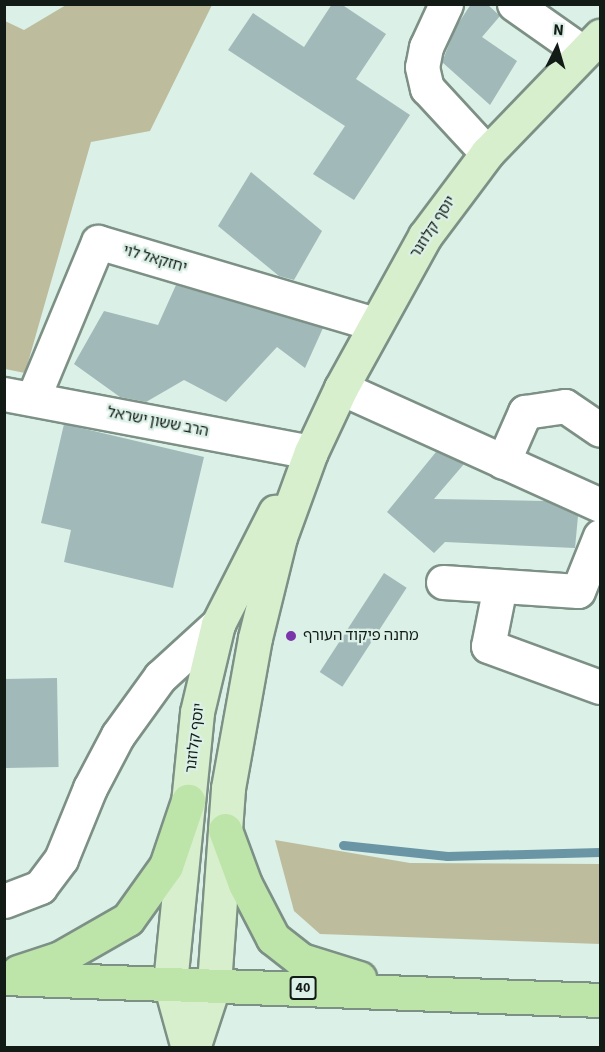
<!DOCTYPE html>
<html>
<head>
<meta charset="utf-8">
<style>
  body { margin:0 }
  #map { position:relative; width:605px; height:1052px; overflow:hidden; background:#dbf0e6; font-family:"Source Sans 3","Noto Sans Hebrew",sans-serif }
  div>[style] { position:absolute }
  .green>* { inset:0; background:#bdbd9e }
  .stream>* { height:9px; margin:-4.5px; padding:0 4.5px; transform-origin:4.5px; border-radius:4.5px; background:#6a95a4 }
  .building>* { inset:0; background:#a1b9b8; transform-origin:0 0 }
  .roads { filter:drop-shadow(2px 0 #7d9086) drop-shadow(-2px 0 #7d9086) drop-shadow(0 2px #7d9086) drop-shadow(0 -2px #7d9086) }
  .minor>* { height:33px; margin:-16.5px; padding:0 16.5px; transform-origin:16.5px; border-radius:16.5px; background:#fff }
  .major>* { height:33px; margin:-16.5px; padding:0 16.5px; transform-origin:16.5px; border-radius:16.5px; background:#d7efcc }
  .highway>* { height:33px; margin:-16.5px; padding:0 16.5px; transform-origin:16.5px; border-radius:16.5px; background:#bde5aa }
  .dots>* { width:16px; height:16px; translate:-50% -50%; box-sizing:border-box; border:3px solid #dbf0e6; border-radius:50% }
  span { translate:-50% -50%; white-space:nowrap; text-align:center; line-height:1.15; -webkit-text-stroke:4.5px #dbf0e6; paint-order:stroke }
  .shield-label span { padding:2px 4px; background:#dbf0e6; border:2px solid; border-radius:4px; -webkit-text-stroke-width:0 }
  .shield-label { font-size:14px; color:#131b17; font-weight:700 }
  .street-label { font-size:15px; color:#131b17 }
  .poi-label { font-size:15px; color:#131b17 }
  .left { translate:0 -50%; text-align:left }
  .frame { position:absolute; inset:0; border:6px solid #131b17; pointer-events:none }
  .north { position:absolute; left:527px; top:18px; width:60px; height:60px; -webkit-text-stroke:4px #dbf0e6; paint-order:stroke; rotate:5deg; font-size:16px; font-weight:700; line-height:24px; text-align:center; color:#131b17 }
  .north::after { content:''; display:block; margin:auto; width:21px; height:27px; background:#131b17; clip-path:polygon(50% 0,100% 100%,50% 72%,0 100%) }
</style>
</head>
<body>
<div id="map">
  <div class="green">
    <i style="clip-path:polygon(66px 5px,212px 5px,150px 131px,91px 142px,25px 373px,5px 369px,5px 21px,24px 30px)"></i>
    <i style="clip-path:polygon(275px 840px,410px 863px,600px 864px,600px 944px,320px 934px,294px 911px)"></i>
  </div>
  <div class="stream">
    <i style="left:343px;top:845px;width:105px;rotate:6deg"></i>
    <i style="left:447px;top:856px;width:153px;rotate:-1.5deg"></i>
  </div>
  <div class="building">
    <i style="clip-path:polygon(332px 4px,341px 4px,386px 34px,356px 79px,410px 115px,354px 200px,313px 174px,345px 126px,228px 50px,253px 13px,304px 47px)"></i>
    <i style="clip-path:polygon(471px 4px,487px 4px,500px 16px,482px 37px,517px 61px,490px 105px,442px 62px,456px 27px)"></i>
    <i style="clip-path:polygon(251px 172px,322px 231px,294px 280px,279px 276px,218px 226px)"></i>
    <i style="clip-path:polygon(176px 285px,323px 328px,305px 368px,277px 347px,226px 402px,184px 380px,146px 402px,120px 397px,74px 364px,104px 311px,158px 325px)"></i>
    <i style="clip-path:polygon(64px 424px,204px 457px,173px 588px,64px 562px,71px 530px,41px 523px)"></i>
    <i style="clip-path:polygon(436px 452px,464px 464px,434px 499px,545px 501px,578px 516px,575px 548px,445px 542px,434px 553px,387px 512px)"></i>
    <i style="left:384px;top:573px;width:27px;height:118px;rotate:33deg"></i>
    <i style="left:57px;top:678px;width:89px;height:53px;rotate:89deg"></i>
  </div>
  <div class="roads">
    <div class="minor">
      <i style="left:446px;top:4px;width:47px;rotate:114.9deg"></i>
      <i style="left:426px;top:47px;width:20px;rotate:101deg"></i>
      <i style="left:422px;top:67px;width:22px;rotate:77deg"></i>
      <i style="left:427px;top:88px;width:88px;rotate:47.3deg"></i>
      <i style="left:514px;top:4px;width:83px;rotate:35.2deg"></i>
      <i style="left:341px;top:388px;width:284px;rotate:24.3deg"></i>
      <i style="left:4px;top:394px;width:312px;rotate:10.7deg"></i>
      <i style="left:33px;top:398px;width:169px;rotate:-67.4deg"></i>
      <i style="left:98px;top:242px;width:289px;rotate:16.5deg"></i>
      <i style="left:503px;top:462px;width:55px;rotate:-66.3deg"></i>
      <i style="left:525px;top:412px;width:40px;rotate:-8.5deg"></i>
      <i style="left:565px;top:406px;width:42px;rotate:34.4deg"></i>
      <i style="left:443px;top:582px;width:135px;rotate:3.8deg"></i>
      <i style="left:578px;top:591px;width:59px;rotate:-68.2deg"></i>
      <i style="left:500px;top:586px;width:61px;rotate:101.3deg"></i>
      <i style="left:488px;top:646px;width:119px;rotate:20.1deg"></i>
      <i style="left:4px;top:901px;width:39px;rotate:-21deg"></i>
      <i style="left:40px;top:887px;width:35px;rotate:-53deg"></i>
      <i style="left:61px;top:859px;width:77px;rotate:-67.8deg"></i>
      <i style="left:90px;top:788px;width:60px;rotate:-62.2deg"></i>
      <i style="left:118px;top:735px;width:72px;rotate:-54.1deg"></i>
      <i style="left:160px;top:677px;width:79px;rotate:-42.4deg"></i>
    </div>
    <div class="major">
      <i style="left:188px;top:1048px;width:67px;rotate:-105.5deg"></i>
      <i style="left:170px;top:983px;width:272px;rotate:-84.3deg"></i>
      <i style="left:197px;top:712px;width:90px;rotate:-76.6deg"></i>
      <i style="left:218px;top:624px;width:126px;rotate:-63deg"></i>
      <i style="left:193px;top:1048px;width:67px;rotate:-71.8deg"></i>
      <i style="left:214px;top:984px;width:196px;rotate:-85.9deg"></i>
      <i style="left:228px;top:788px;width:152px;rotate:-79.8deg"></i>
      <i style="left:255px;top:638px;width:104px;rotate:-76.1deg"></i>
      <i style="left:280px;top:537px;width:90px;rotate:-70deg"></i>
      <i style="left:311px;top:452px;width:71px;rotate:-64.9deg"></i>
      <i style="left:341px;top:388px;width:174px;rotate:-61.1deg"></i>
      <i style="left:425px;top:236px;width:104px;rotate:-53.2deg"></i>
      <i style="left:487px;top:153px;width:163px;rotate:-46deg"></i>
    </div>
    <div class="highway">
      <i style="left:225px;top:830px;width:58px;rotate:69.7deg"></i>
      <i style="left:245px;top:884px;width:61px;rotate:62.6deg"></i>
      <i style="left:273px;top:938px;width:36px;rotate:38deg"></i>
      <i style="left:301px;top:960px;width:61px;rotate:17.2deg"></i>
      <i style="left:18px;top:972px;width:44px;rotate:-18.4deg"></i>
      <i style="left:60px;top:958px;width:78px;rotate:-29.8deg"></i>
      <i style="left:128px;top:919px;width:65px;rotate:-54.4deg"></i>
      <i style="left:166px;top:866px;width:69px;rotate:-71.3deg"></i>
      <i style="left:4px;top:978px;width:596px;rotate:2.11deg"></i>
    </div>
  </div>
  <div class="dots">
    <i style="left:291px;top:636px;background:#7935a9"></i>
  </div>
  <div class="shield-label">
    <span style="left:303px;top:988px">40</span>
  </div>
  <div class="street-label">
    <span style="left:433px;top:227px;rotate:-57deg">יוסף קלוזנר</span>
    <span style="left:155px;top:259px;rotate:16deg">יחזקאל לוי</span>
    <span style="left:158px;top:422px;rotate:11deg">הרב ששון ישראל</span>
    <span style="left:195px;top:738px;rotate:-83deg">יוסף קלוזנר</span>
  </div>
  <div class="poi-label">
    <span class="left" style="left:303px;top:636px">מחנה פיקוד העורף</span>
  </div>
  <div class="frame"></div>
  <div class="north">N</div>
</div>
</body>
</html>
